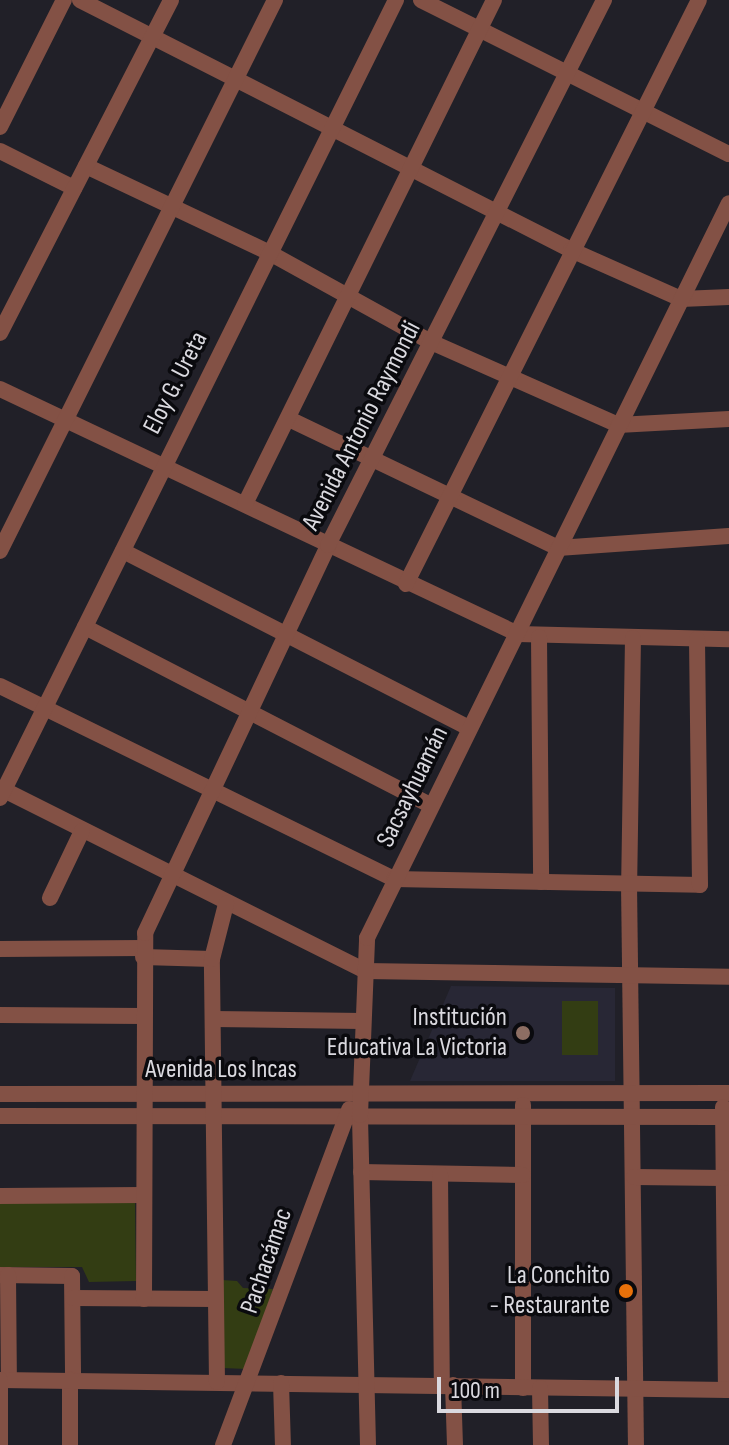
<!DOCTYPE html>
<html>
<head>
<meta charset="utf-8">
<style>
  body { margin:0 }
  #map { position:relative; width:729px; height:1445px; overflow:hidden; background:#212028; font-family:"Sofia Sans Condensed",sans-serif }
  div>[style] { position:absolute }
  .built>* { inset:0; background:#282735 }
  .green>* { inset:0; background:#333d13; transform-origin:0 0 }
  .minor>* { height:16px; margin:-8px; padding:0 8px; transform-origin:8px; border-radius:8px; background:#835145 }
  .dots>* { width:22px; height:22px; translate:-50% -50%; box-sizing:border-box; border:4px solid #0a0a0e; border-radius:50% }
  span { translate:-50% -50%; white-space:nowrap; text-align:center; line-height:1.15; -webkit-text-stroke:7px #0a0a0e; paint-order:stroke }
  .street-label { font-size:26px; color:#dad9df }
  .poi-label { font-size:26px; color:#dad9df }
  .right { translate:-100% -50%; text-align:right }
  .scale { position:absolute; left:437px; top:1377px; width:182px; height:36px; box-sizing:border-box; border:4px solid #dad9df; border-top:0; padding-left:10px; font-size:24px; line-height:28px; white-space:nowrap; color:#dad9df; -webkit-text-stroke:6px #0a0a0e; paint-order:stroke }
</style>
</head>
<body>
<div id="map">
  <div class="built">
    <i style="clip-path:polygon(451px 986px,615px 988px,615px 1081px,410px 1081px)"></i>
  </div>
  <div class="green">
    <i style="left:562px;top:1001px;width:36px;height:54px"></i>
    <i style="clip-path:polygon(135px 1200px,136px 1281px,89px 1282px,82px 1267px,0 1267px,0 1201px)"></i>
    <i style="clip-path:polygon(222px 1280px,237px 1281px,243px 1288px,273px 1289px,246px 1369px,223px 1368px)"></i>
  </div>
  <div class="minor">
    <i style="left:80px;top:0;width:551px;rotate:26.98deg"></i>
    <i style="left:571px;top:250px;width:120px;rotate:24deg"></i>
    <i style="left:681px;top:299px;width:48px;rotate:-2.4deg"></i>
    <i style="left:421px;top:0;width:344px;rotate:26.6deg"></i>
    <i style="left:0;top:127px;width:142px;rotate:-63.3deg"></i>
    <i style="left:0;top:151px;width:83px;rotate:26.6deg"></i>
    <i style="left:86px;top:166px;width:201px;rotate:25.3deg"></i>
    <i style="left:268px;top:252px;width:186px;rotate:28.9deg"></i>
    <i style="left:431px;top:342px;width:205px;rotate:23.9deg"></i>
    <i style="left:618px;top:425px;width:111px;rotate:-3.1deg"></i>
    <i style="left:0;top:333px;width:374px;rotate:-62.8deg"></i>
    <i style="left:0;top:389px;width:573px;rotate:25.31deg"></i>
    <i style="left:518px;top:634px;width:211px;rotate:1.4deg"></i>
    <i style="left:289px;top:419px;width:298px;rotate:25.6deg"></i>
    <i style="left:558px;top:548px;width:171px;rotate:-4deg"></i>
    <i style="left:245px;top:504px;width:562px;rotate:-63.71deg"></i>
    <i style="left:0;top:551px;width:616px;rotate:-63.48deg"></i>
    <i style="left:123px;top:551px;width:389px;rotate:27.1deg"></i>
    <i style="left:406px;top:584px;width:653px;rotate:-63.36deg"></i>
    <i style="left:85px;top:627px;width:388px;rotate:27.3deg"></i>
    <i style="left:539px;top:637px;width:245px;rotate:89.5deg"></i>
    <i style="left:633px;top:638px;width:246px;rotate:90.9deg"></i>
    <i style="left:629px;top:884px;width:561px;rotate:89.29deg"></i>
    <i style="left:0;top:686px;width:439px;rotate:26.1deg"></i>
    <i style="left:394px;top:879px;width:306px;rotate:1.1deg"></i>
    <i style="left:700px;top:885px;width:246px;rotate:-90.7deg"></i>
    <i style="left:0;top:788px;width:408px;rotate:26.6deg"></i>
    <i style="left:365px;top:971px;width:364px;rotate:0.9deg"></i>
    <i style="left:0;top:798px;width:891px;rotate:-63.61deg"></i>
    <i style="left:50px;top:898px;width:74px;rotate:-64.5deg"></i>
    <i style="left:0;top:949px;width:144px;rotate:-0.4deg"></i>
    <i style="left:143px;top:957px;width:69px;rotate:1.7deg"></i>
    <i style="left:0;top:1015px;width:143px;rotate:0.4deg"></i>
    <i style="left:213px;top:1019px;width:149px;rotate:0.8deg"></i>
    <i style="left:0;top:1094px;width:729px;rotate:-0.08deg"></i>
    <i style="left:523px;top:1105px;width:283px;rotate:90deg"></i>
    <i style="left:723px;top:1107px;width:283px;rotate:89.4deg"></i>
    <i style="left:0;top:1116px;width:729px;rotate:0.08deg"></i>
    <i style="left:361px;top:1172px;width:162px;rotate:1.1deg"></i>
    <i style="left:440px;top:1174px;width:211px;rotate:89.5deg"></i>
    <i style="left:634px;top:1177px;width:90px;rotate:0.6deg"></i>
    <i style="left:0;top:1196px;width:143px;rotate:-0.4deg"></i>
    <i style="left:0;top:1275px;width:72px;rotate:0.8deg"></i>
    <i style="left:72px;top:1276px;width:103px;rotate:89.4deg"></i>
    <i style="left:8px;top:1275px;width:105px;rotate:89.5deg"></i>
    <i style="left:73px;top:1298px;width:142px;rotate:0.4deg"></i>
    <i style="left:144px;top:1299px;width:366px;rotate:-89.8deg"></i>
    <i style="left:145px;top:933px;width:429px;rotate:-64.7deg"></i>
    <i style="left:328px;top:545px;width:611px;rotate:-63.14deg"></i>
    <i style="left:70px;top:1379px;width:66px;rotate:90deg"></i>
    <i style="left:0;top:1380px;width:729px;rotate:0.79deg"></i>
    <i style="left:0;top:1380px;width:65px;rotate:90deg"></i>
    <i style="left:217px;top:1382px;width:423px;rotate:-90.7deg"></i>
    <i style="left:212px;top:959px;width:57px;rotate:-75.7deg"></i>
    <i style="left:281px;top:1383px;width:62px;rotate:88.2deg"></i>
    <i style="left:453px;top:1385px;width:60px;rotate:88.1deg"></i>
    <i style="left:540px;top:1388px;width:57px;rotate:89deg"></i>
    <i style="left:223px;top:1445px;width:359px;rotate:-69.4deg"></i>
    <i style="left:368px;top:1445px;width:330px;rotate:-91.4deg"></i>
    <i style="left:360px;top:1115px;width:177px;rotate:-87.7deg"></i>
    <i style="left:367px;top:938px;width:819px;rotate:-63.78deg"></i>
  </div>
  <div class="dots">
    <i style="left:523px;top:1033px;background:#8d6e63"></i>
    <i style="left:626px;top:1291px;background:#e8710a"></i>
  </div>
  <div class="street-label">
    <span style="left:176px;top:383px;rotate:-63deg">Eloy G. Ureta</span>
    <span style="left:362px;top:426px;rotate:-63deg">Avenida Antonio Raymondi</span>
    <span style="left:413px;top:787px;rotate:-64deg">Sacsayhuamán</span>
    <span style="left:221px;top:1070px">Avenida Los Incas</span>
    <span style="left:267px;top:1261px;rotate:-71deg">Pachacámac</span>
  </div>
  <div class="poi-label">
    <span class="right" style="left:507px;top:1033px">Institución<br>Educativa La Victoria</span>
    <span class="right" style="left:610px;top:1291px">La Conchito<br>- Restaurante</span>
  </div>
  <div class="scale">100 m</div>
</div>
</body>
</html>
